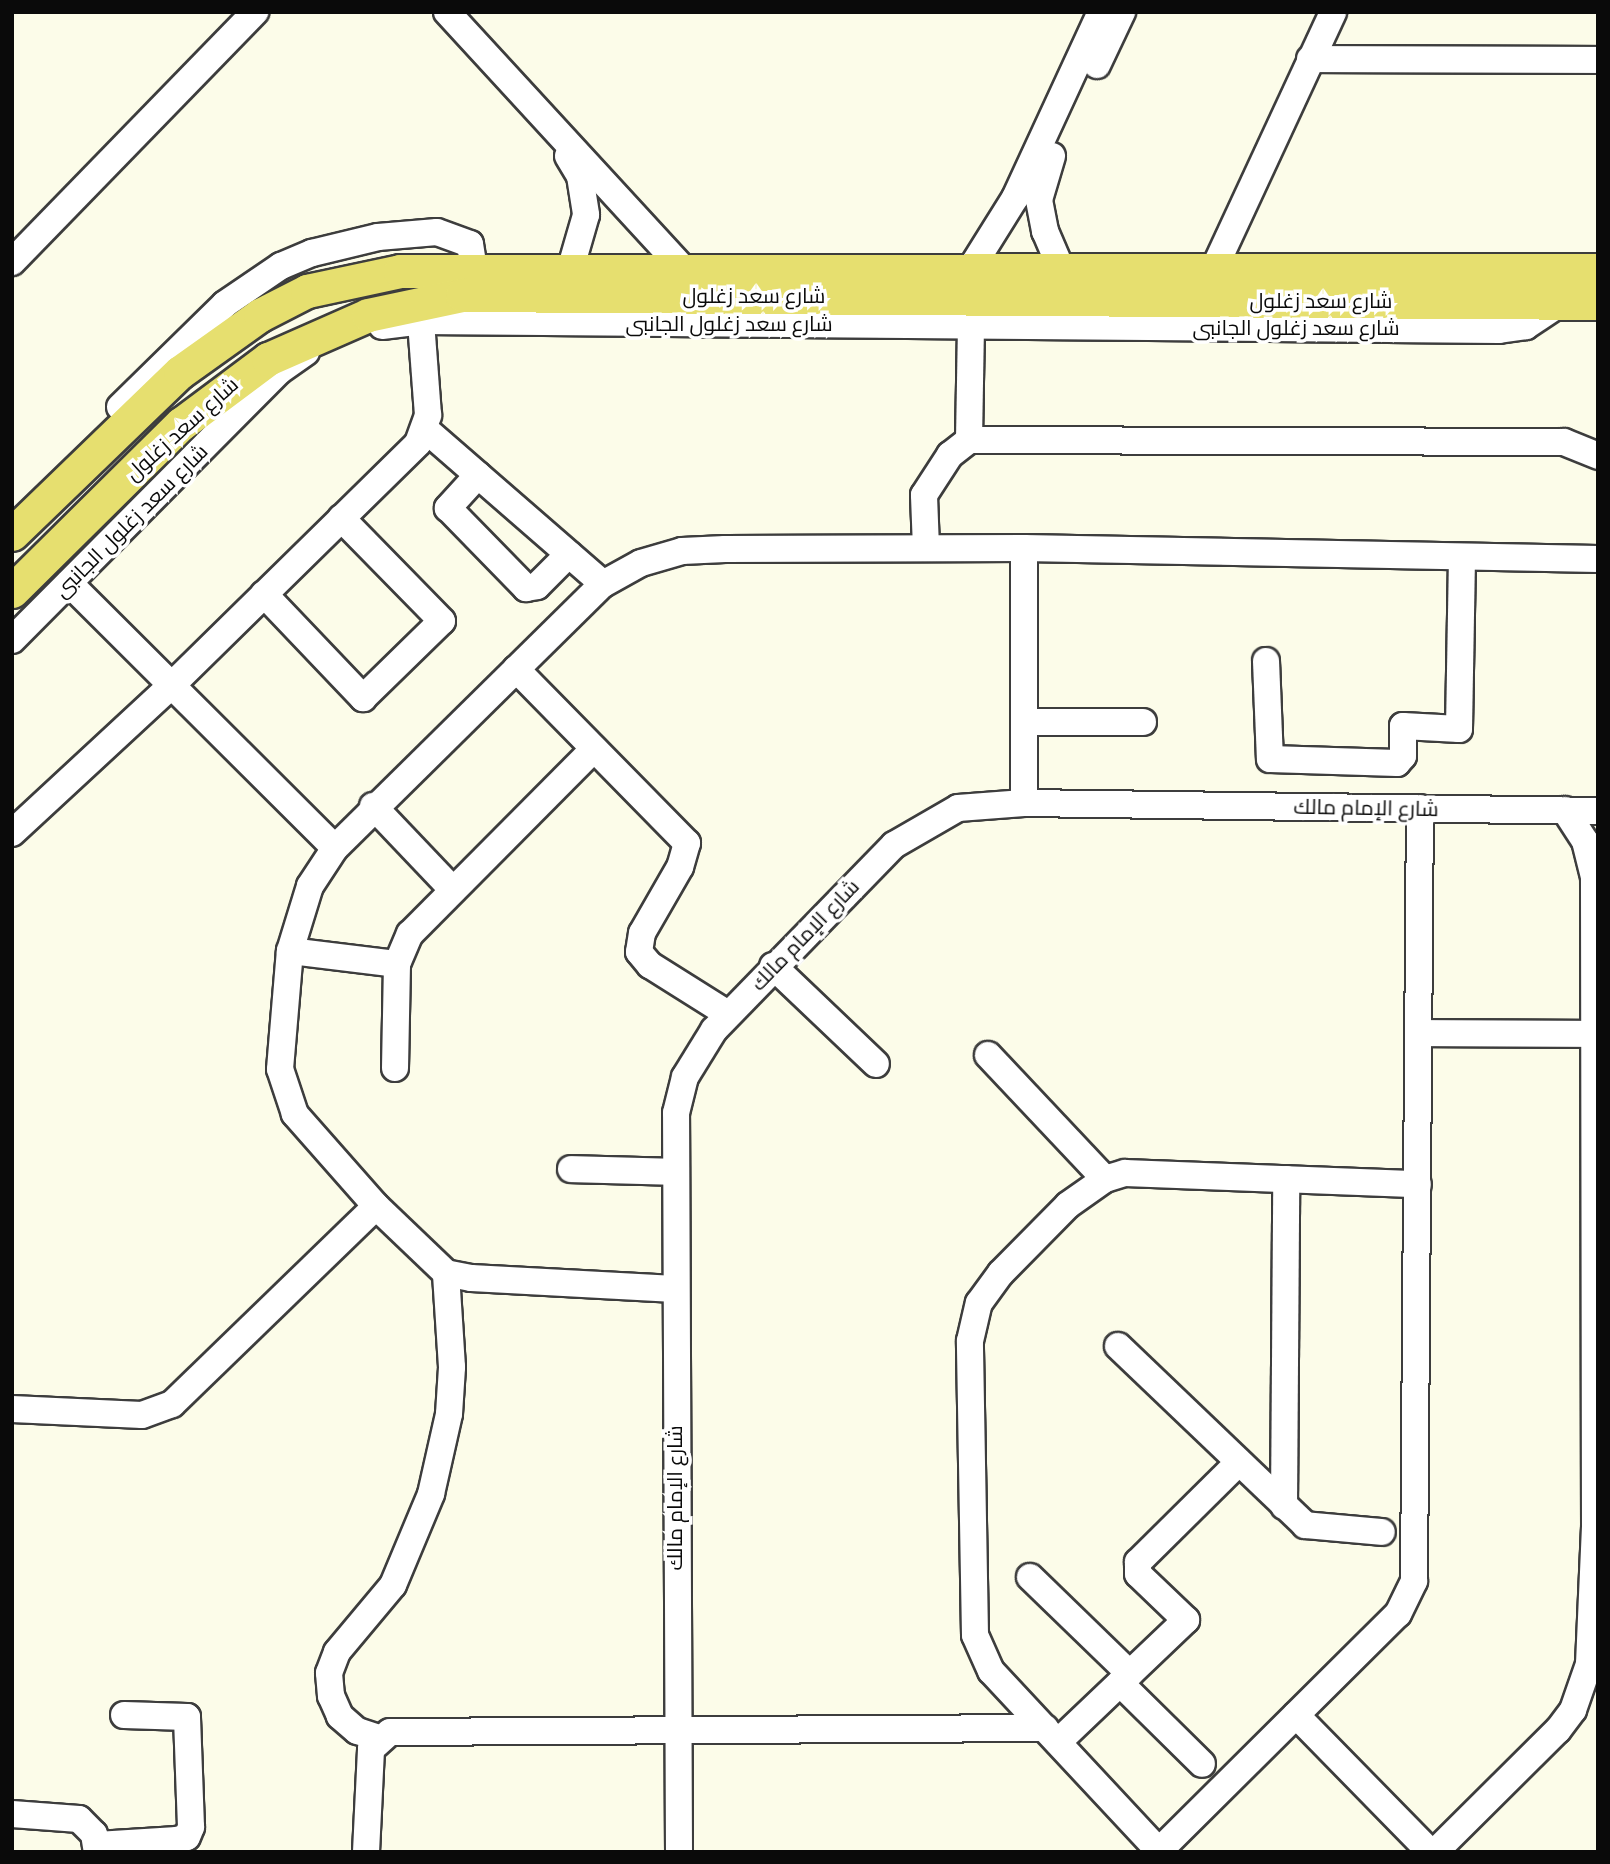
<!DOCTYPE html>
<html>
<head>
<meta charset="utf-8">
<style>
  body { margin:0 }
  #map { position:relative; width:1610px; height:1864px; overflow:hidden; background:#fcfce9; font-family:"Source Serif 4",Cairo,serif }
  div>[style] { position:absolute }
  .roads { filter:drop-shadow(2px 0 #3d3d3d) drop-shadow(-2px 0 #3d3d3d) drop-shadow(0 2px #3d3d3d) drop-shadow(0 -2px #3d3d3d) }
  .minor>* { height:26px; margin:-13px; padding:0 13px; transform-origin:13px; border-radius:13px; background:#fff }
  .major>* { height:33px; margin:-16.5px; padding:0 16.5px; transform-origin:16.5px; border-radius:16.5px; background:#e6df6f }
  span { translate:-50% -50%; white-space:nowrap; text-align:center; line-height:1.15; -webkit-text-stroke:7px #fff; paint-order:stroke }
  .street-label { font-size:21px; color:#0a0a0a }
  .frame { position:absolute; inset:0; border:14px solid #0a0a0a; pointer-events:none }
</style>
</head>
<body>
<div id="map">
  <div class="roads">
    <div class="minor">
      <i style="left:447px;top:12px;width:349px;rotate:47.4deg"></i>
      <i style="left:1310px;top:59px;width:288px;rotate:0.2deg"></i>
      <i style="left:1097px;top:65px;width:59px;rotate:-64.7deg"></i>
      <i style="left:568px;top:156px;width:23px;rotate:59deg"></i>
      <i style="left:580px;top:176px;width:39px;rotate:81deg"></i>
      <i style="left:586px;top:215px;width:54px;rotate:106.1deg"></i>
      <i style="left:1052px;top:156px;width:46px;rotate:106.5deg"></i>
      <i style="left:1039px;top:200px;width:32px;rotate:79deg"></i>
      <i style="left:1045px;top:231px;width:46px;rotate:66.8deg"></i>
      <i style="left:12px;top:262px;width:349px;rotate:-45.8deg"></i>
      <i style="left:970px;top:270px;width:85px;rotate:-58deg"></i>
      <i style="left:1015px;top:198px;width:205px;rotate:-65.2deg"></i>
      <i style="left:1213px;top:271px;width:285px;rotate:-65.1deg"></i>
      <i style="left:382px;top:326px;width:39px;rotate:-7deg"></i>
      <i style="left:421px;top:321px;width:1078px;rotate:0.48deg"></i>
      <i style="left:1499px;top:330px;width:27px;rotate:-8deg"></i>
      <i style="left:1526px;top:326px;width:43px;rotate:-33.7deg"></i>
      <i style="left:120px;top:407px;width:147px;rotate:-44.4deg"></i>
      <i style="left:225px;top:304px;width:68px;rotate:-34.2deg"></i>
      <i style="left:281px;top:266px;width:34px;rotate:-23deg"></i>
      <i style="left:312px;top:253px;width:68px;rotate:-13.6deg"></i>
      <i style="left:378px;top:237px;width:59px;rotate:-4.8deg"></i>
      <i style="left:437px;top:232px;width:35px;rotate:20deg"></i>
      <i style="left:470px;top:244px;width:24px;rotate:81deg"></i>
      <i style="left:425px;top:429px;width:236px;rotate:41deg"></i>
      <i style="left:969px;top:440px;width:114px;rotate:-89deg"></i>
      <i style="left:478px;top:475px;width:45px;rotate:132.3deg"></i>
      <i style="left:448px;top:508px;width:112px;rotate:45.7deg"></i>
      <i style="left:526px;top:588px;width:11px;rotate:-10deg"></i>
      <i style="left:537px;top:586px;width:45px;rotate:-45deg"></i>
      <i style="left:926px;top:548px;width:53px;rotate:-92.2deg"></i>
      <i style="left:924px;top:495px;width:48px;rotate:-57deg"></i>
      <i style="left:950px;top:455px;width:24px;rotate:-38deg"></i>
      <i style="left:969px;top:440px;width:595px;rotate:0.19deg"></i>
      <i style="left:1564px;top:442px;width:37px;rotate:22deg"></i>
      <i style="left:69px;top:583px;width:375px;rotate:44.9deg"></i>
      <i style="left:264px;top:594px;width:144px;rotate:46.4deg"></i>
      <i style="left:363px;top:698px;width:110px;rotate:-44.3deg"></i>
      <i style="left:442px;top:621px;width:144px;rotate:-134.4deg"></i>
      <i style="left:12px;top:640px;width:379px;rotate:-45.2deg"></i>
      <i style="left:279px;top:371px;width:33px;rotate:-35deg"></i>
      <i style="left:1266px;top:661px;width:98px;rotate:87.7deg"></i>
      <i style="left:1270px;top:759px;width:127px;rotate:1.8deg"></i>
      <i style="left:1397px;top:763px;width:9px;rotate:-49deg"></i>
      <i style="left:1403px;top:756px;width:30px;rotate:-90deg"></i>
      <i style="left:1403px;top:726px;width:56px;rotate:3.1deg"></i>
      <i style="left:1459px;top:729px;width:172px;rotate:-89deg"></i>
      <i style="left:516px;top:669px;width:244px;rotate:45.5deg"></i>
      <i style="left:687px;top:843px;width:25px;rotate:106deg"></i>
      <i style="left:680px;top:867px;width:76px;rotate:119.9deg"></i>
      <i style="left:642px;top:933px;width:19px;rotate:99deg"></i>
      <i style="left:639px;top:952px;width:17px;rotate:50deg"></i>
      <i style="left:650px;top:965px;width:92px;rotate:32.1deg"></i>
      <i style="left:1024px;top:722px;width:119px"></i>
      <i style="left:1024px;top:803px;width:255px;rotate:-90deg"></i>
      <i style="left:373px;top:806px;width:115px;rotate:46.4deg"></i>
      <i style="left:12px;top:833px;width:218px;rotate:-42.8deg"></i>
      <i style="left:172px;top:685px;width:345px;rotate:-44.5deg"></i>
      <i style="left:418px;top:443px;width:30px;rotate:-70deg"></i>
      <i style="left:428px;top:415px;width:94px;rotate:-94.3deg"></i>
      <i style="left:290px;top:951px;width:108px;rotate:6.9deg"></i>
      <i style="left:773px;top:966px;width:142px;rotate:43.6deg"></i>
      <i style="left:1419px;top:1033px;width:177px;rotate:0.3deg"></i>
      <i style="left:988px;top:1055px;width:170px;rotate:46.7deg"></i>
      <i style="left:395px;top:1068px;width:104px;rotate:-88.9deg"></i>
      <i style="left:397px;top:964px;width:33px;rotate:-67deg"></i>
      <i style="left:410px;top:934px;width:261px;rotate:-45.2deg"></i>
      <i style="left:571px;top:1169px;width:105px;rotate:1.6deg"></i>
      <i style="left:675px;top:1289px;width:204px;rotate:-176.9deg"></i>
      <i style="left:471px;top:1278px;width:25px;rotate:-169deg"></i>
      <i style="left:446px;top:1273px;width:97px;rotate:-136.3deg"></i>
      <i style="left:376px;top:1206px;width:123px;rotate:-131.4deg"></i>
      <i style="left:295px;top:1114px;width:47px;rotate:-108.4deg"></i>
      <i style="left:280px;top:1069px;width:118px;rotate:-85.2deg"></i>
      <i style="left:290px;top:951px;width:68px;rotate:-72.9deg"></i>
      <i style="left:310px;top:886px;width:45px;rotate:-56.7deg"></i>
      <i style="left:335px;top:848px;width:376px;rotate:-44.6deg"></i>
      <i style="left:603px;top:584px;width:43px;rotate:-28.9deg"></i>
      <i style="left:641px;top:563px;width:43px;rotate:-16.3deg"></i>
      <i style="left:682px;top:551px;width:43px;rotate:-2.7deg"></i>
      <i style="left:725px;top:549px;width:299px;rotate:-0.2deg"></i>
      <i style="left:1024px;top:548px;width:574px;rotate:1.1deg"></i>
      <i style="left:1118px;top:1346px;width:259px;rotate:43.7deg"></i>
      <i style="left:1305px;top:1525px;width:77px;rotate:5.2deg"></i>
      <i style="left:12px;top:1409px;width:130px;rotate:2.6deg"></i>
      <i style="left:142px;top:1415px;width:32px;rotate:-20deg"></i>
      <i style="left:172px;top:1404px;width:284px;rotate:-44.1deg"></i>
      <i style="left:1284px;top:1506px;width:327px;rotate:-89.6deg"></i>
      <i style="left:1030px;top:1577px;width:139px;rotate:44.1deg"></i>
      <i style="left:1120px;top:1683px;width:115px;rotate:44.6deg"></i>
      <i style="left:1296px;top:1715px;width:192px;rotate:45.6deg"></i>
      <i style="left:379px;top:1738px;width:23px;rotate:-162deg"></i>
      <i style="left:357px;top:1731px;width:23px;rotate:-139deg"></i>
      <i style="left:340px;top:1716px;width:22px;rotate:-114deg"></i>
      <i style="left:331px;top:1696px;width:23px;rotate:-95deg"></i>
      <i style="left:329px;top:1673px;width:22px;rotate:-69deg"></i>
      <i style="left:337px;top:1652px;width:87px;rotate:-50.1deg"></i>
      <i style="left:393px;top:1585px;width:99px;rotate:-67.3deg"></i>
      <i style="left:431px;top:1494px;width:82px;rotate:-77.3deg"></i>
      <i style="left:449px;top:1414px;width:47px;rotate:-86.3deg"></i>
      <i style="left:452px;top:1367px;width:94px;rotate:-93.7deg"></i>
      <i style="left:1058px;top:1742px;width:177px;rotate:-43.6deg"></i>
      <i style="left:1186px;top:1620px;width:66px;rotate:-136.2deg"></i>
      <i style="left:1138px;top:1574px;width:12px;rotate:-90deg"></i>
      <i style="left:1138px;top:1562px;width:142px;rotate:-44.7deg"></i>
      <i style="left:12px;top:1814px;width:67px;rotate:4.3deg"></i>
      <i style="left:79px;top:1819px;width:21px;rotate:45deg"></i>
      <i style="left:94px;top:1834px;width:18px;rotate:81deg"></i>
      <i style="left:97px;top:1845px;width:80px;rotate:-3.6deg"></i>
      <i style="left:177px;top:1840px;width:10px;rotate:-17deg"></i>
      <i style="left:187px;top:1837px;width:11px;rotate:-68deg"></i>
      <i style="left:191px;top:1827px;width:110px;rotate:-92.1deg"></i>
      <i style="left:187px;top:1717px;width:63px;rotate:-178.2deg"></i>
      <i style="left:1159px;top:1851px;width:246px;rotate:-133deg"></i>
      <i style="left:991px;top:1671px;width:39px;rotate:-114deg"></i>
      <i style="left:975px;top:1635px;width:294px;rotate:-91deg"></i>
      <i style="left:970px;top:1341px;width:39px;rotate:-77deg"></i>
      <i style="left:979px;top:1303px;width:37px;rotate:-54deg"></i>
      <i style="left:1001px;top:1273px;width:95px;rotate:-45.4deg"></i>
      <i style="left:1068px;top:1205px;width:45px;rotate:-35.1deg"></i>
      <i style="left:1105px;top:1179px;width:21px;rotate:-17deg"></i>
      <i style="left:1125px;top:1173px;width:293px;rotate:2.2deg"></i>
      <i style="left:366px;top:1852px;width:103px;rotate:-87.2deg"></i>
      <i style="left:371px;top:1749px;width:25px;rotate:-42deg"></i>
      <i style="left:390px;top:1732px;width:655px;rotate:-0.35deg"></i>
      <i style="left:679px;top:1852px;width:739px;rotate:-90.23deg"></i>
      <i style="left:676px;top:1113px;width:37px;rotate:-76deg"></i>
      <i style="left:685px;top:1077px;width:55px;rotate:-58.3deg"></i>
      <i style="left:714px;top:1030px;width:258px;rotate:-45.8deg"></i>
      <i style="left:894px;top:845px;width:74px;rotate:-30deg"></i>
      <i style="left:958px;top:808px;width:66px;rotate:-4.3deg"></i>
      <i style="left:1024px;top:803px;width:574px;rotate:0.8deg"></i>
      <i style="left:1158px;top:1852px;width:338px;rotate:-44.8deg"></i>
      <i style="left:1398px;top:1614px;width:37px;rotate:-64deg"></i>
      <i style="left:1414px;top:1581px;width:773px;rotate:-89.56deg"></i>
      <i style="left:1435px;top:1852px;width:173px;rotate:-44.8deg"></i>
      <i style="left:1558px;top:1730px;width:25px;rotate:-53deg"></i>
      <i style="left:1573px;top:1710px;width:49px;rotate:-70.8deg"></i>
      <i style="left:1589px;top:1664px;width:138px;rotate:-87.5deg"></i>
      <i style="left:1595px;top:1526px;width:649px;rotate:-90.09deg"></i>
      <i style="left:1594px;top:877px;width:37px;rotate:-104deg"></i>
      <i style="left:1585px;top:841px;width:37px;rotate:-123deg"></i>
    </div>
    <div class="major">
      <i style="left:12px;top:534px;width:233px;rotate:-44deg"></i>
      <i style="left:180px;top:372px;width:98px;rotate:-35.5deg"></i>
      <i style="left:260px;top:315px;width:53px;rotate:-27.1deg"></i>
      <i style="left:307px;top:291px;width:95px;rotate:-12.1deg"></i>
      <i style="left:400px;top:271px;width:1198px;rotate:-0.05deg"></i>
      <i style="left:12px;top:591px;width:238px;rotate:-44.7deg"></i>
      <i style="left:181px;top:424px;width:109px;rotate:-36.8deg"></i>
      <i style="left:268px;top:359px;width:109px;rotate:-23.7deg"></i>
      <i style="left:368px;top:315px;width:96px;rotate:-12deg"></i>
      <i style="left:462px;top:295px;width:1136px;rotate:0.4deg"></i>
    </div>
  </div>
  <div class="street-label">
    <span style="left:754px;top:296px">شارع سعد زغلول</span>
    <span style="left:1321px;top:301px">شارع سعد زغلول</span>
    <span style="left:729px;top:324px">شارع سعد زغلول الجانبى</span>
    <span style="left:1296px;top:328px">شارع سعد زغلول الجانبى</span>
    <span style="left:182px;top:429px;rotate:-42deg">شارع سعد زغلول</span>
    <span style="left:131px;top:521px;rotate:-45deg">شارع سعد زغلول الجانبى</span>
    <span style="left:1366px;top:808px;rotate:1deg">شارع الإمام مالك</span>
    <span style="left:805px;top:935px;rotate:-46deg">شارع الإمام مالك</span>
    <span style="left:675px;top:1498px;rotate:-90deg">شارع الإمام مالك</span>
  </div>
  <div class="frame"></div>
</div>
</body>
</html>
